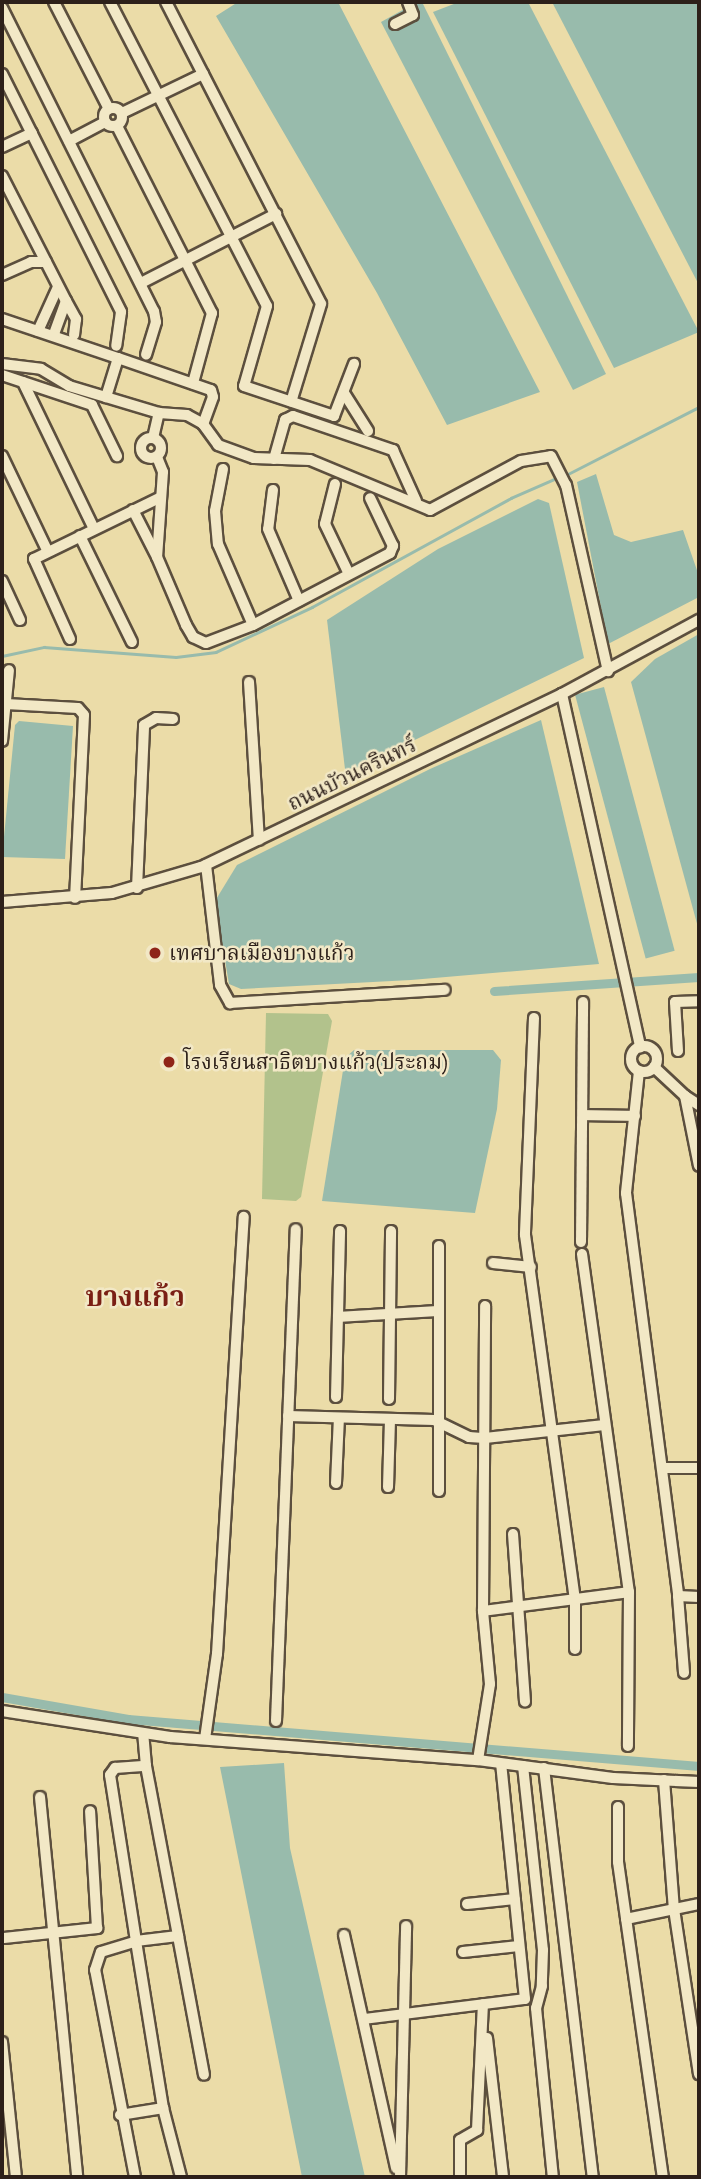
<!DOCTYPE html>
<html>
<head>
<meta charset="utf-8">
<style>
  body { margin:0 }
  #map { position:relative; width:701px; height:2179px; overflow:hidden; background:#ebdca8; font-family:"IM FELL Great Primer","Noto Serif Thai",serif }
  div>[style] { position:absolute }
  .green>* { inset:0; background:#b2c28c }
  .water>* { inset:0; background:#98bbac; transform-origin:0 0 }
  .stream>* { height:2.5px; margin:-1.25px; padding:0 1.25px; transform-origin:1.25px; border-radius:1.25px; background:#98bbac }
  .canal>* { height:9px; margin:-4.5px; padding:0 4.5px; transform-origin:4.5px; border-radius:4.5px; background:#98bbac }
  .roads { filter:drop-shadow(2px 0 #5c4f3e) drop-shadow(-2px 0 #5c4f3e) drop-shadow(0 2px #5c4f3e) drop-shadow(0 -2px #5c4f3e) }
  .minor>* { height:10px; margin:-5px; padding:0 5px; transform-origin:5px; border-radius:5px; background:#f2e8c6 }
  .minor>.ring { margin:-5px; padding:0; box-sizing:content-box; background:none; border:10px solid #f2e8c6; border-radius:50% }
  .dots>* { width:19px; height:19px; translate:-50% -50%; box-sizing:border-box; border:4px solid #f2e8c6; border-radius:50% }
  span { translate:-50% -50%; white-space:nowrap; text-align:center; line-height:1.15; -webkit-text-stroke:5px #f2e8c6; paint-order:stroke }
  .street-label { font-size:21px; color:#2d201a }
  .poi-label { font-size:21px; color:#2d201a }
  .left { translate:0 -50%; text-align:left }
  .district-label { font-size:28px; color:#7a1f14; font-weight:700 }
  .frame { position:absolute; inset:0; border:4px solid #2d201a; pointer-events:none }
</style>
</head>
<body>
<div id="map">
  <div class="green">
    <i style="clip-path:polygon(266px 1013px,328px 1014px,332px 1021px,301px 1197px,296px 1201px,262px 1199px)"></i>
  </div>
  <div class="water">
    <i style="clip-path:polygon(238px 2px,338px 2px,540px 392px,447px 425px,377px 293px,216px 16px)"></i>
    <i style="clip-path:polygon(417px 2px,422px 2px,606px 374px,573px 390px,381px 22px)"></i>
    <i style="clip-path:polygon(459px 2px,528px 2px,699px 332px,614px 368px,433px 12px)"></i>
    <i style="clip-path:polygon(552px 2px,699px 2px,699px 285px,635px 162px)"></i>
    <i style="clip-path:polygon(596px 474px,614px 535px,631px 542px,683px 530px,699px 576px,699px 597px,608px 644px,577px 482px)"></i>
    <i style="clip-path:polygon(538px 499px,549px 503px,584px 658px,355px 769px,345px 769px,327px 620px,438px 549px)"></i>
    <i style="clip-path:polygon(699px 634px,699px 931px,631px 682px,655px 659px)"></i>
    <i style="left:604px;top:687px;width:273px;height:30px;rotate:75deg"></i>
    <i style="clip-path:polygon(541px 720px,599px 964px,411px 980px,241px 989px,229px 984px,215px 901px,237px 865px,430px 769px)"></i>
    <i style="clip-path:polygon(19px 721px,73px 726px,65px 859px,2px 857px,15px 725px)"></i>
    <i style="clip-path:polygon(493px 1050px,501px 1060px,497px 1109px,475px 1213px,322px 1201px,345px 1058px,354px 1050px)"></i>
    <i style="clip-path:polygon(284px 1763px,290px 1848px,365px 2177px,302px 2177px,220px 1767px)"></i>
  </div>
  <div class="stream">
    <i style="left:566px;top:475px;width:149px;rotate:-27.1deg"></i>
    <i style="left:2px;top:656px;width:43px;rotate:-12.1deg"></i>
    <i style="left:44px;top:647px;width:132px;rotate:4.3deg"></i>
    <i style="left:176px;top:657px;width:40px;rotate:-7.1deg"></i>
    <i style="left:216px;top:652px;width:106px;rotate:-25.1deg"></i>
    <i style="left:312px;top:607px;width:227px;rotate:-28.7deg"></i>
    <i style="left:511px;top:498px;width:52px;rotate:-23.6deg"></i>
  </div>
  <div class="canal">
    <i style="left:494px;top:991px;width:205px;rotate:-3.9deg"></i>
    <i style="left:2px;top:1697px;width:128px;rotate:9.9deg"></i>
    <i style="left:128px;top:1719px;width:573px;rotate:4.71deg"></i>
  </div>
  <div class="roads">
    <div class="minor">
      <i style="left:54px;top:2px;width:120px;rotate:62.8deg"></i>
      <i style="left:110px;top:2px;width:342px;rotate:62.7deg"></i>
      <i style="left:267px;top:306px;width:83px;rotate:106deg"></i>
      <i style="left:244px;top:386px;width:95px;rotate:18.4deg"></i>
      <i style="left:334px;top:416px;width:56px;rotate:-69deg"></i>
      <i style="left:166px;top:2px;width:339px;rotate:62.8deg"></i>
      <i style="left:321px;top:304px;width:102px;rotate:107deg"></i>
      <i style="left:2px;top:8px;width:339px;rotate:63.4deg"></i>
      <i style="left:154px;top:311px;width:11px;rotate:80deg"></i>
      <i style="left:156px;top:322px;width:34px;rotate:107deg"></i>
      <i style="left:395px;top:24px;width:20px;rotate:-27deg"></i>
      <i style="left:413px;top:15px;width:14px;rotate:-111deg"></i>
      <i style="left:2px;top:74px;width:266px;rotate:63.4deg"></i>
      <i style="left:121px;top:312px;width:34px;rotate:98deg"></i>
      <i class="ring" style="left:104px;top:108px;width:8px;height:8px"></i>
      <i style="left:122px;top:113px;width:90px;rotate:-25.7deg"></i>
      <i style="left:117px;top:126px;width:210px;rotate:63.1deg"></i>
      <i style="left:212px;top:313px;width:73px;rotate:105.2deg"></i>
      <i style="left:69px;top:141px;width:41px;rotate:-27.8deg"></i>
      <i style="left:2px;top:147px;width:33px;rotate:-25deg"></i>
      <i style="left:2px;top:176px;width:140px;rotate:62.9deg"></i>
      <i style="left:66px;top:301px;width:37px;rotate:110deg"></i>
      <i style="left:2px;top:275px;width:32px;rotate:-24deg"></i>
      <i style="left:31px;top:262px;width:15px"></i>
      <i style="left:141px;top:283px;width:152px;rotate:-27.1deg"></i>
      <i style="left:66px;top:301px;width:21px;rotate:61deg"></i>
      <i style="left:76px;top:319px;width:16px;rotate:97deg"></i>
      <i style="left:2px;top:319px;width:122px;rotate:18.6deg"></i>
      <i style="left:118px;top:358px;width:41px;rotate:107.1deg"></i>
      <i style="left:38px;top:331px;width:48px;rotate:-65.6deg"></i>
      <i style="left:118px;top:358px;width:98px;rotate:19deg"></i>
      <i style="left:211px;top:390px;width:7px;rotate:74deg"></i>
      <i style="left:213px;top:397px;width:29px;rotate:110deg"></i>
      <i style="left:2px;top:364px;width:39px;rotate:7deg"></i>
      <i style="left:41px;top:369px;width:33px;rotate:31deg"></i>
      <i style="left:69px;top:386px;width:94px;rotate:16.7deg"></i>
      <i style="left:159px;top:413px;width:28px;rotate:4deg"></i>
      <i style="left:187px;top:415px;width:18px;rotate:29deg"></i>
      <i style="left:203px;top:424px;width:26px;rotate:54deg"></i>
      <i style="left:218px;top:445px;width:38px;rotate:20deg"></i>
      <i style="left:254px;top:458px;width:56px;rotate:2deg"></i>
      <i style="left:310px;top:460px;width:130px;rotate:22.6deg"></i>
      <i style="left:430px;top:510px;width:103px;rotate:-28.3deg"></i>
      <i style="left:521px;top:461px;width:30px;rotate:-9deg"></i>
      <i style="left:551px;top:456px;width:33px;rotate:63deg"></i>
      <i style="left:566px;top:485px;width:191px;rotate:77.3deg"></i>
      <i style="left:2px;top:375px;width:95px;rotate:18.4deg"></i>
      <i style="left:92px;top:405px;width:57px;rotate:63.9deg"></i>
      <i style="left:23px;top:382px;width:163px;rotate:64.2deg"></i>
      <i style="left:344px;top:393px;width:45px;rotate:57.7deg"></i>
      <i class="ring" style="left:141px;top:438px;width:10px;height:10px"></i>
      <i style="left:153px;top:438px;width:26px;rotate:-77deg"></i>
      <i style="left:2px;top:456px;width:106px;rotate:64.4deg"></i>
      <i style="left:157px;top:457px;width:16px;rotate:68deg"></i>
      <i style="left:163px;top:472px;width:85px;rotate:94deg"></i>
      <i style="left:157px;top:557px;width:74px;rotate:66.9deg"></i>
      <i style="left:186px;top:625px;width:14px;rotate:60deg"></i>
      <i style="left:193px;top:637px;width:14px;rotate:25deg"></i>
      <i style="left:206px;top:643px;width:50px;rotate:-21deg"></i>
      <i style="left:253px;top:625px;width:155px;rotate:-27.7deg"></i>
      <i style="left:390px;top:553px;width:8px;rotate:-67deg"></i>
      <i style="left:393px;top:546px;width:53px;rotate:-115.6deg"></i>
      <i style="left:274px;top:459px;width:41px;rotate:-74.2deg"></i>
      <i style="left:285px;top:420px;width:9px;rotate:-27deg"></i>
      <i style="left:293px;top:416px;width:106px;rotate:18.8deg"></i>
      <i style="left:393px;top:450px;width:56px;rotate:65.7deg"></i>
      <i style="left:223px;top:469px;width:43px;rotate:100.8deg"></i>
      <i style="left:215px;top:511px;width:33px;rotate:85deg"></i>
      <i style="left:218px;top:544px;width:88px;rotate:66.6deg"></i>
      <i style="left:335px;top:484px;width:41px;rotate:104deg"></i>
      <i style="left:325px;top:524px;width:55px;rotate:64.4deg"></i>
      <i style="left:273px;top:490px;width:39px;rotate:97deg"></i>
      <i style="left:268px;top:529px;width:78px;rotate:66.7deg"></i>
      <i style="left:133px;top:510px;width:53px;rotate:62.9deg"></i>
      <i style="left:80px;top:536px;width:118px;rotate:63.9deg"></i>
      <i style="left:2px;top:581px;width:43px;rotate:65.2deg"></i>
      <i style="left:70px;top:639px;width:88px;rotate:-114.2deg"></i>
      <i style="left:34px;top:559px;width:141px;rotate:-26deg"></i>
      <i style="left:249px;top:682px;width:158px;rotate:86.4deg"></i>
      <i style="left:562px;top:694px;width:362px;rotate:77.5deg"></i>
      <i style="left:6px;top:704px;width:72px;rotate:3.2deg"></i>
      <i style="left:78px;top:708px;width:9px;rotate:49deg"></i>
      <i style="left:84px;top:715px;width:183px;rotate:92.8deg"></i>
      <i style="left:2px;top:741px;width:71px;rotate:-84.4deg"></i>
      <i style="left:206px;top:865px;width:121px;rotate:83.3deg"></i>
      <i style="left:220px;top:985px;width:21px;rotate:61deg"></i>
      <i style="left:230px;top:1003px;width:215px;rotate:-3.5deg"></i>
      <i style="left:137px;top:888px;width:163px;rotate:-87.5deg"></i>
      <i style="left:144px;top:725px;width:14px;rotate:-30deg"></i>
      <i style="left:156px;top:718px;width:17px;rotate:3deg"></i>
      <i style="left:2px;top:902px;width:110px;rotate:-4.7deg"></i>
      <i style="left:112px;top:893px;width:93px;rotate:-16.3deg"></i>
      <i style="left:201px;top:867px;width:400px;rotate:-25.6deg"></i>
      <i style="left:562px;top:694px;width:156px;rotate:-28.4deg"></i>
      <i style="left:534px;top:1018px;width:217px;rotate:92.4deg"></i>
      <i style="left:525px;top:1235px;width:366px;rotate:82.2deg"></i>
      <i style="left:575px;top:1598px;width:51px;rotate:90deg"></i>
      <i class="ring" style="left:631px;top:1046px;width:16px;height:16px"></i>
      <i style="left:678px;top:1051px;width:49px;rotate:-93.5deg"></i>
      <i style="left:675px;top:1002px;width:24px;rotate:-2deg"></i>
      <i style="left:654px;top:1067px;width:42px;rotate:43.1deg"></i>
      <i style="left:685px;top:1096px;width:71px;rotate:78.7deg"></i>
      <i style="left:639px;top:1071px;width:123px;rotate:96.1deg"></i>
      <i style="left:626px;top:1193px;width:406px;rotate:82.6deg"></i>
      <i style="left:678px;top:1596px;width:77px;rotate:85.5deg"></i>
      <i style="left:685px;top:1096px;width:17px;rotate:33deg"></i>
      <i style="left:583px;top:1115px;width:52px;rotate:1.1deg"></i>
      <i style="left:581px;top:1242px;width:240px;rotate:-89.5deg"></i>
      <i style="left:582px;top:1254px;width:341px;rotate:82.1deg"></i>
      <i style="left:629px;top:1592px;width:154px;rotate:90.4deg"></i>
      <i style="left:493px;top:1263px;width:38px;rotate:6deg"></i>
      <i style="left:338px;top:1317px;width:99px;rotate:-3.5deg"></i>
      <i style="left:336px;top:1397px;width:166px;rotate:-88.6deg"></i>
      <i style="left:389px;top:1399px;width:168px;rotate:-89.3deg"></i>
      <i style="left:288px;top:1416px;width:146px;rotate:1.6deg"></i>
      <i style="left:434px;top:1420px;width:39px;rotate:26deg"></i>
      <i style="left:469px;top:1437px;width:16px;rotate:4deg"></i>
      <i style="left:485px;top:1438px;width:120px;rotate:-6.2deg"></i>
      <i style="left:662px;top:1468px;width:37px"></i>
      <i style="left:336px;top:1483px;width:65px;rotate:-87.4deg"></i>
      <i style="left:388px;top:1487px;width:68px;rotate:-88.3deg"></i>
      <i style="left:439px;top:1491px;width:245px;rotate:-90deg"></i>
      <i style="left:513px;top:1534px;width:168px;rotate:85.9deg"></i>
      <i style="left:678px;top:1596px;width:21px;rotate:3deg"></i>
      <i style="left:483px;top:1611px;width:147px;rotate:-7.4deg"></i>
      <i style="left:2px;top:1711px;width:170px;rotate:8.8deg"></i>
      <i style="left:170px;top:1737px;width:309px;rotate:4.3deg"></i>
      <i style="left:478px;top:1760px;width:136px;rotate:7.6deg"></i>
      <i style="left:613px;top:1778px;width:86px;rotate:2.7deg"></i>
      <i style="left:276px;top:1721px;width:492px;rotate:-87.7deg"></i>
      <i style="left:205px;top:1739px;width:86px;rotate:-82deg"></i>
      <i style="left:217px;top:1654px;width:438px;rotate:-86.5deg"></i>
      <i style="left:478px;top:1760px;width:77px;rotate:-81deg"></i>
      <i style="left:490px;top:1684px;width:73px;rotate:-95.5deg"></i>
      <i style="left:483px;top:1611px;width:305px;rotate:-89.6deg"></i>
      <i style="left:146px;top:1766px;width:173px;rotate:79.3deg"></i>
      <i style="left:523px;top:1766px;width:185px;rotate:83.8deg"></i>
      <i style="left:543px;top:1950px;width:36px;rotate:92deg"></i>
      <i style="left:542px;top:1986px;width:23px;rotate:105deg"></i>
      <i style="left:536px;top:2008px;width:170px;rotate:84.3deg"></i>
      <i style="left:544px;top:1768px;width:412px;rotate:83.2deg"></i>
      <i style="left:664px;top:1780px;width:129px;rotate:85.6deg"></i>
      <i style="left:674px;top:1909px;width:167px;rotate:81.4deg"></i>
      <i style="left:40px;top:1797px;width:382px;rotate:84.4deg"></i>
      <i style="left:618px;top:1807px;width:55px;rotate:90deg"></i>
      <i style="left:618px;top:1862px;width:318px;rotate:81.9deg"></i>
      <i style="left:467px;top:1904px;width:48px;rotate:-5.9deg"></i>
      <i style="left:626px;top:1919px;width:75px;rotate:-11.6deg"></i>
      <i style="left:344px;top:1935px;width:239px;rotate:77.4deg"></i>
      <i style="left:4px;top:1938px;width:94px;rotate:-6.1deg"></i>
      <i style="left:97px;top:1928px;width:117px;rotate:-93.4deg"></i>
      <i style="left:463px;top:1952px;width:56px;rotate:-6.1deg"></i>
      <i style="left:364px;top:2019px;width:162px;rotate:-7.1deg"></i>
      <i style="left:525px;top:1999px;width:236px;rotate:-95.8deg"></i>
      <i style="left:487px;top:2038px;width:140px;rotate:83.4deg"></i>
      <i style="left:2px;top:2042px;width:136px;rotate:84.1deg"></i>
      <i style="left:120px;top:2115px;width:44px;rotate:-9.2deg"></i>
      <i style="left:135px;top:2177px;width:211px;rotate:-100.9deg"></i>
      <i style="left:95px;top:1970px;width:19px;rotate:-72deg"></i>
      <i style="left:101px;top:1952px;width:37px;rotate:-17deg"></i>
      <i style="left:136px;top:1941px;width:168px;rotate:-98.9deg"></i>
      <i style="left:110px;top:1775px;width:9px;rotate:-54deg"></i>
      <i style="left:115px;top:1768px;width:31px;rotate:-4deg"></i>
      <i style="left:146px;top:1766px;width:32px;rotate:-95deg"></i>
      <i style="left:181px;top:2177px;width:71px;rotate:-104.6deg"></i>
      <i style="left:163px;top:2108px;width:169px;rotate:-99.2deg"></i>
      <i style="left:136px;top:1941px;width:42px;rotate:-6.8deg"></i>
      <i style="left:178px;top:1936px;width:141px;rotate:79.4deg"></i>
      <i style="left:400px;top:2177px;width:251px;rotate:-88.6deg"></i>
      <i style="left:460px;top:2177px;width:37px;rotate:-90deg"></i>
      <i style="left:460px;top:2140px;width:20px;rotate:-30deg"></i>
      <i style="left:477px;top:2130px;width:126px;rotate:-87.3deg"></i>
    </div>
  </div>
  <div class="dots">
    <i style="left:155px;top:953px;background:#8f2418"></i>
    <i style="left:169px;top:1062px;background:#8f2418"></i>
  </div>
  <div class="street-label">
    <span style="left:352px;top:774px;rotate:-26deg">ถนนบัวนครินทร์</span>
  </div>
  <div class="poi-label">
    <span class="left" style="left:169px;top:953px">เทศบาลเมืองบางแก้ว</span>
    <span class="left" style="left:183px;top:1062px">โรงเรียนสาธิตบางแก้ว(ประถม)</span>
  </div>
  <div class="district-label">
    <span style="left:135px;top:1297px">บางแก้ว</span>
  </div>
  <div class="frame"></div>
</div>
</body>
</html>
